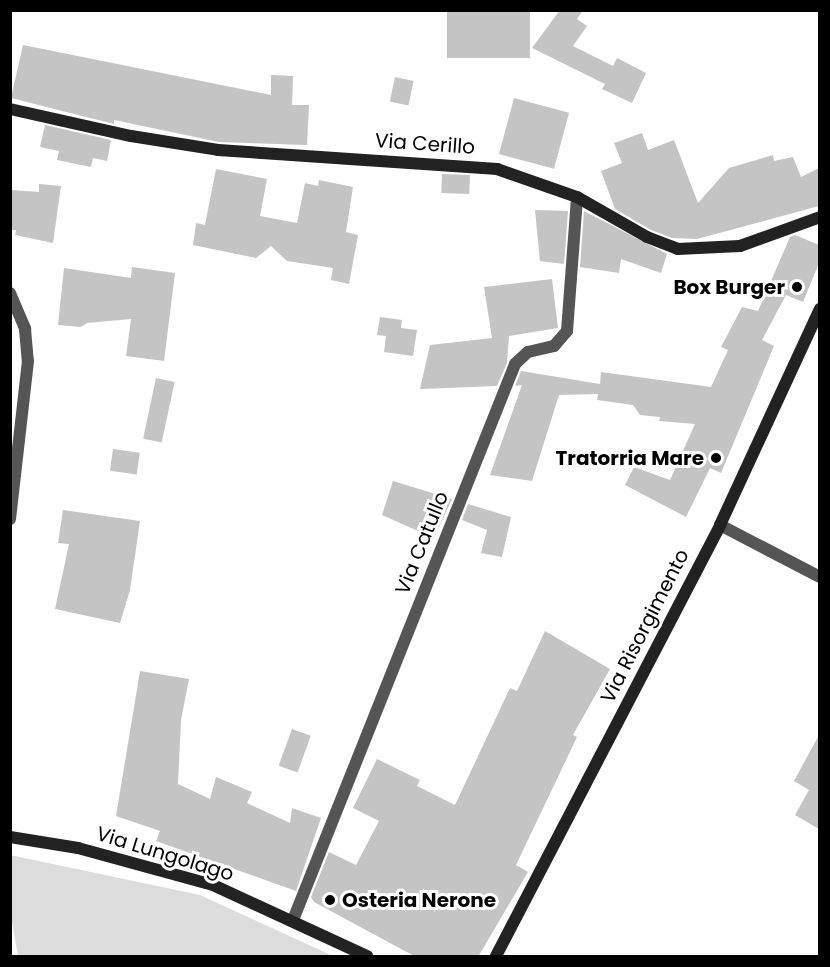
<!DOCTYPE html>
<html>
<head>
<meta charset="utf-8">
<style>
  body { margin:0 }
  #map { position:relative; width:830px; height:967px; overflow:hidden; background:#fff; font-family:Poppins,sans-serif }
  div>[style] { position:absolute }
  .green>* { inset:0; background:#dcdcdc }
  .building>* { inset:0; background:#c4c4c4; transform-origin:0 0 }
  .street>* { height:12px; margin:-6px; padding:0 6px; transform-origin:6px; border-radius:6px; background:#555 }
  .secondary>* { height:12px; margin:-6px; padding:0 6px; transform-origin:6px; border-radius:6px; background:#222 }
  .dots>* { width:16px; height:16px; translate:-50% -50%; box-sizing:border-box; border:3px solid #fff; border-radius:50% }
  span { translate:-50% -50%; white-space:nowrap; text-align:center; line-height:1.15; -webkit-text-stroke:6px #fff; paint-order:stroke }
  .street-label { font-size:20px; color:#000 }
  .poi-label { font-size:20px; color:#000; font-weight:700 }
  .right { translate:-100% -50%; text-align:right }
  .left { translate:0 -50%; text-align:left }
  .frame { position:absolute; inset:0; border:12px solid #000; pointer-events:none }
</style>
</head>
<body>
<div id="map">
  <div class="green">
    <i style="clip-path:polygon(10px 855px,200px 895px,333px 956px,18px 956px,11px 916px)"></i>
  </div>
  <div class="building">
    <i style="left:447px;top:10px;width:83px;height:48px"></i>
    <i style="clip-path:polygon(560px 10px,583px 10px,577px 19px,587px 26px,573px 46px,613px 66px,617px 58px,646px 73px,632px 103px,602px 89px,605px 84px,532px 48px)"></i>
    <i style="clip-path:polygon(23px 45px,271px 95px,271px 75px,293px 76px,292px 105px,309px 105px,307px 145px,219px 142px,114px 120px,114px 124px,11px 98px)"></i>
    <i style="left:395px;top:77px;width:19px;height:25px;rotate:12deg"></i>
    <i style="left:514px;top:98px;width:57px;height:58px;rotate:15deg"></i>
    <i style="clip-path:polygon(45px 125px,111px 140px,107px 161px,93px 158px,91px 167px,57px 160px,59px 151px,40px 147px)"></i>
    <i style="clip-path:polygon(642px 133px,648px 150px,674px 140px,698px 203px,729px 168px,773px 155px,774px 161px,793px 157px,801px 177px,819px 168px,819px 206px,697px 239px,672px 238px,651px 230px,615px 209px,601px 171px,622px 163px,614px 143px)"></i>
    <i style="clip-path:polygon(216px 169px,267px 179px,260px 216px,297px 223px,305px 183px,318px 186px,319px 180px,353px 187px,346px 232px,358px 235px,349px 284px,331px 280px,333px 268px,287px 261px,271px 246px,256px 258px,193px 245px,196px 223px,205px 225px)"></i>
    <i style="left:442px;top:174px;width:28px;height:19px;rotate:2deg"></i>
    <i style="clip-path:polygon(39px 184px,61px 186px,53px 243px,15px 235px,16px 230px,12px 230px,12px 190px,39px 192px)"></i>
    <i style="clip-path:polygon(535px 210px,568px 211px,564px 264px,540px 261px)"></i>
    <i style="clip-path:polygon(584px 211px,667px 254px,661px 273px,621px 259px,619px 273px,580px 267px)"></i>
    <i style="clip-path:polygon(795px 235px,819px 245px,819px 263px,803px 302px,786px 295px,762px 340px,774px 346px,721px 473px,710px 468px,686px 517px,625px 485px,634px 467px,670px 480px,695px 424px,659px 421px,660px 417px,640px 415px,633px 405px,597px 400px,598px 394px,559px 395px,532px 481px,490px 475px,522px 385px,515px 386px,521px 371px,600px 384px,601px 372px,711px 387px,728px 350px,721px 347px,742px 307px,758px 311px,790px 237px)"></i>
    <i style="clip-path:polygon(132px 267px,175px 273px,164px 361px,126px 356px,131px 319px,87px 323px,81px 327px,58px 325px,64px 268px,131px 278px)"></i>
    <i style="clip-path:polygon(552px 279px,558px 328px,509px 336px,507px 363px,497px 386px,420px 389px,430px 345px,492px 338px,484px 287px)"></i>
    <i style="clip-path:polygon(380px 317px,402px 320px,401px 328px,417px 330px,413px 356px,384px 352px,386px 336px,377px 335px)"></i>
    <i style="left:156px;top:378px;width:19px;height:62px;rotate:12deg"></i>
    <i style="left:113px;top:449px;width:27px;height:22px;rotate:8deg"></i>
    <i style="clip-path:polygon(393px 481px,452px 499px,434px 538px,382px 515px)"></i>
    <i style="clip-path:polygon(468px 504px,511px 517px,502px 557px,481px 553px,487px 530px,462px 520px)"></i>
    <i style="clip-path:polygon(63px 510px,140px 521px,130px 590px,120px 623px,55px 609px,69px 544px,58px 543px)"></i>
    <i style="clip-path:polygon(545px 631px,610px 669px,573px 735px,577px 737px,516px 865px,528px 872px,478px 957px,416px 957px,314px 902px,311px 897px,329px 852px,356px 865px,379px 821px,353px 808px,377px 759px,420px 780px,417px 786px,455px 805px,510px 688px,517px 691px)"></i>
    <i style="clip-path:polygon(140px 671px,189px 679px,181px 720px,178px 784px,210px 799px,216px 777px,252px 792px,247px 803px,290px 823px,292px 808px,321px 818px,296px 891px,156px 841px,160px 831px,116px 816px)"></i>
    <i style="left:292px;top:729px;width:20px;height:39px;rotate:20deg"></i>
    <i style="clip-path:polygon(819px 735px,819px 829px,795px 815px,809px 790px,794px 781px)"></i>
  </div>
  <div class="street">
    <i style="left:10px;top:293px;width:39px;rotate:67deg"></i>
    <i style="left:25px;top:329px;width:32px;rotate:85deg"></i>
    <i style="left:28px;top:361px;width:159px;rotate:96.5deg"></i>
    <i style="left:720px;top:525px;width:113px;rotate:27.5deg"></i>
    <i style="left:293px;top:920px;width:599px;rotate:-68.23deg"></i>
    <i style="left:515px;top:364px;width:18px;rotate:-43deg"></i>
    <i style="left:528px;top:352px;width:27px;rotate:-13deg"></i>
    <i style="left:554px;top:346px;width:20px;rotate:-49deg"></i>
    <i style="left:567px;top:331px;width:134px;rotate:-85.7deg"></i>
  </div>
  <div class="secondary">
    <i style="left:10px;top:109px;width:124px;rotate:12.6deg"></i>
    <i style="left:131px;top:136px;width:88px;rotate:9.1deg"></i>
    <i style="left:218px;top:150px;width:280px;rotate:3.9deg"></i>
    <i style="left:497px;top:169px;width:85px;rotate:19.3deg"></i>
    <i style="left:577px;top:197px;width:81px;rotate:29.7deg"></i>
    <i style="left:647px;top:237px;width:33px;rotate:21deg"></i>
    <i style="left:678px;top:249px;width:62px;rotate:-2.8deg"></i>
    <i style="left:740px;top:246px;width:85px;rotate:-19.9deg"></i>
    <i style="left:10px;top:837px;width:69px;rotate:9.2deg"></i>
    <i style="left:78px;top:848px;width:140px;rotate:15.3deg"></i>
    <i style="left:213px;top:885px;width:170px;rotate:24.8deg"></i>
    <i style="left:496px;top:956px;width:486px;rotate:-62.5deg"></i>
    <i style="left:720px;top:525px;width:238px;rotate:-65.2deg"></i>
  </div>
  <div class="dots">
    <i style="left:797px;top:287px;background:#000"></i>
    <i style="left:716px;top:458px;background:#000"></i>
    <i style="left:330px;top:900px;background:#000"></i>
  </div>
  <div class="street-label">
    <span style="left:425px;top:144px;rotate:4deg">Via Cerillo</span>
    <span style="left:422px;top:543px;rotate:-68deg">Via Catullo</span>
    <span style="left:645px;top:626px;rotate:-63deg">Via Risorgimento</span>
    <span style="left:165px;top:854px;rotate:17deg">Via Lungolago</span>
  </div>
  <div class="poi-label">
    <span class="right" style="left:785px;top:287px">Box Burger</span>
    <span class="right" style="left:704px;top:458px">Tratorria Mare</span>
    <span class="left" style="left:342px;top:900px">Osteria Nerone</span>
  </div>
  <div class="frame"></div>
</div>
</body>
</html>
